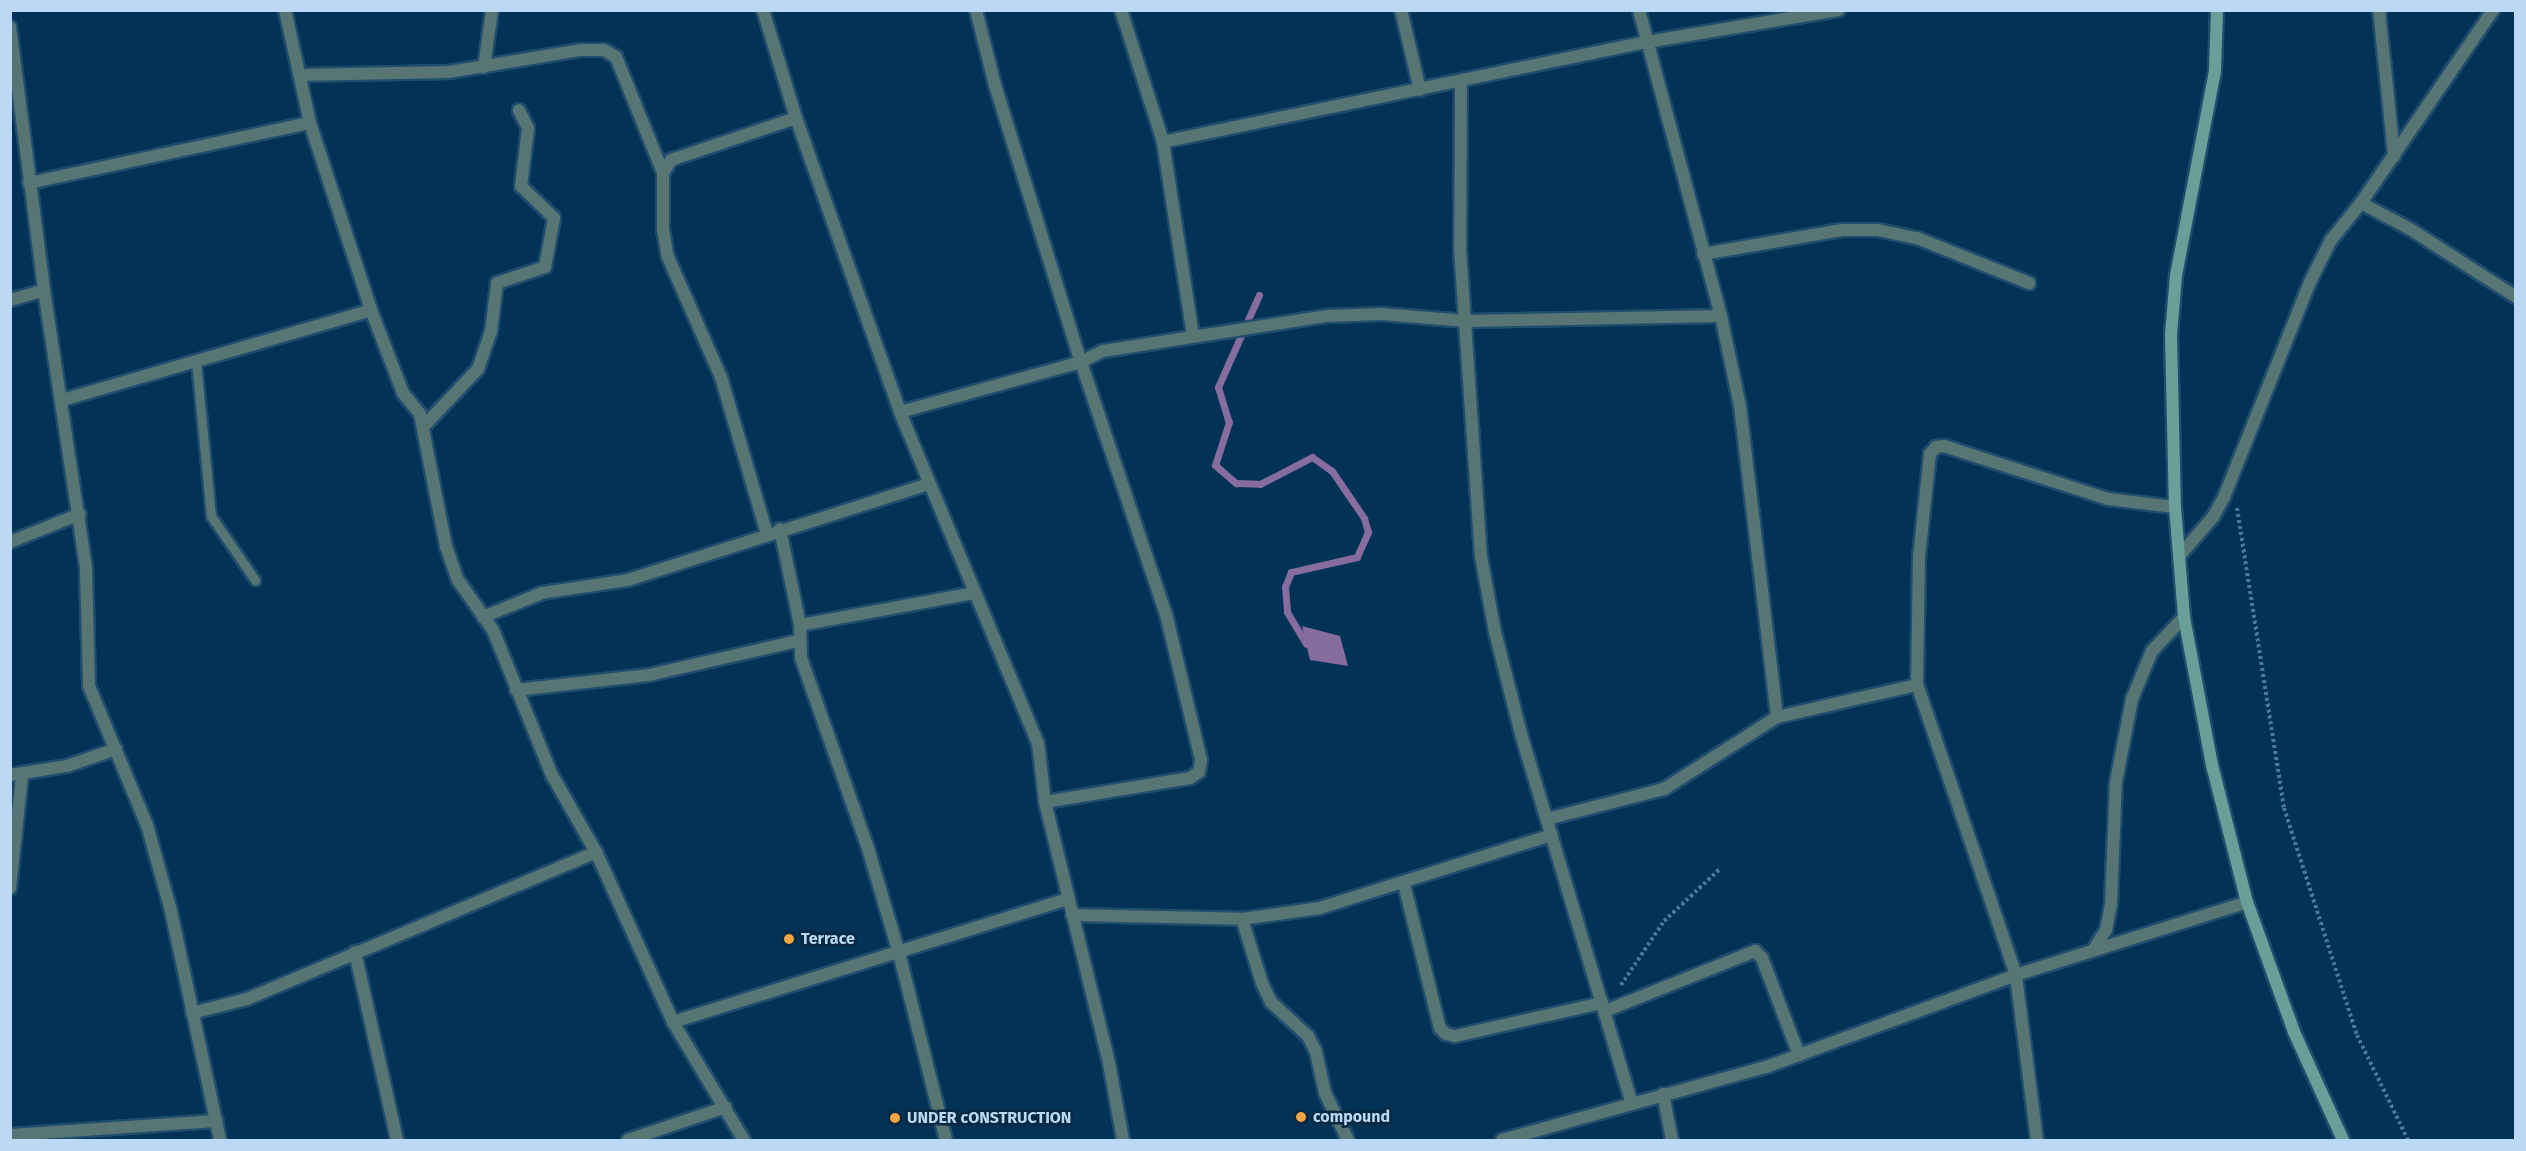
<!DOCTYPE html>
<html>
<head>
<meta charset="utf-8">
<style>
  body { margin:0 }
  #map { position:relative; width:2526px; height:1151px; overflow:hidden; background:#023255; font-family:"Fira Sans",sans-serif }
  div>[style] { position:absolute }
  .water>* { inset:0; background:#866c9f }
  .stream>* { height:7px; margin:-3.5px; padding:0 3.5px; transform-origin:3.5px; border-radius:3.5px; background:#866c9f }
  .path>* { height:4px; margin-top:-2px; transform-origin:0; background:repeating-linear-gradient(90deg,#4f7898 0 3px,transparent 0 6px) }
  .roads { filter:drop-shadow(2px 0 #204d6e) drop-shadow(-2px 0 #204d6e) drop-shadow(0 2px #204d6e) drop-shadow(0 -2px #204d6e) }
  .service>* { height:9px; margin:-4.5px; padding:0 4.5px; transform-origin:4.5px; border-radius:4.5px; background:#577673 }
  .minor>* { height:12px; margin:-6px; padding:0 6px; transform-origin:6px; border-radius:6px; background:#577673 }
  .secondary>* { height:12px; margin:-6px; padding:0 6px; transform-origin:6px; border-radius:6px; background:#6a9e99 }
  .dots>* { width:16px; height:16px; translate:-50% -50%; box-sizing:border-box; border:3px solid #092841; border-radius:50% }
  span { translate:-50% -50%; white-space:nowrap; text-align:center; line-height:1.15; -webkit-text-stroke:5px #092841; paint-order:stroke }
  .poi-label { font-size:16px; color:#bbd8f4; font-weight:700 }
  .left { translate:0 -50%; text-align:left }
  .frame { position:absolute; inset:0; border:12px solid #bbd8f4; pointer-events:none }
</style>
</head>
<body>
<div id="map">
  <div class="water">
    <i style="clip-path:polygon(1302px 626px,1340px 636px,1348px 666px,1310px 660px)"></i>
  </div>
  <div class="stream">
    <i style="left:1259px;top:295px;width:101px;rotate:114deg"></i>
    <i style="left:1218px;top:387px;width:37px;rotate:73deg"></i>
    <i style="left:1229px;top:422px;width:45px;rotate:108deg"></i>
    <i style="left:1215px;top:465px;width:28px;rotate:41deg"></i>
    <i style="left:1236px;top:483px;width:24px;rotate:2deg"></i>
    <i style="left:1260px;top:484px;width:59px;rotate:-27.4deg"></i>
    <i style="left:1312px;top:457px;width:24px;rotate:35deg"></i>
    <i style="left:1332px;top:471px;width:57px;rotate:55.8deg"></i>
    <i style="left:1364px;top:518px;width:15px;rotate:74deg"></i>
    <i style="left:1368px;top:532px;width:27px;rotate:114deg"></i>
    <i style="left:1357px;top:557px;width:68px;rotate:167.2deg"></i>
    <i style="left:1291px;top:572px;width:16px;rotate:112deg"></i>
    <i style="left:1285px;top:587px;width:25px;rotate:85deg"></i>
    <i style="left:1287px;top:612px;width:37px;rotate:59deg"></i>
  </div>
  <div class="path">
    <i style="left:2237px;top:508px;width:304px;rotate:81.1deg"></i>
    <i style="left:2284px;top:808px;width:238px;rotate:72.2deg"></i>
    <i style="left:2357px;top:1035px;width:117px;rotate:64.1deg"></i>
    <i style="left:1621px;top:985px;width:77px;rotate:-56.1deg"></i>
    <i style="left:1664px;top:921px;width:76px;rotate:-42.9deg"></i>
  </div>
  <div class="roads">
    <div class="service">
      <i style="left:196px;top:361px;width:156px;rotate:84.5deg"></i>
      <i style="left:211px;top:516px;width:78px;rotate:55.5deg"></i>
    </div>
    <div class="minor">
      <i style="left:285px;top:10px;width:116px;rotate:77.5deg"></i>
      <i style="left:310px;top:123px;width:197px;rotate:71.9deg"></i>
      <i style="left:371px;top:310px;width:89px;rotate:68.9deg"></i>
      <i style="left:403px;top:393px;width:27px;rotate:51deg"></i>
      <i style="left:420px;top:414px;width:135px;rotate:78.9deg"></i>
      <i style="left:446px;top:546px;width:36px;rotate:71deg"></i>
      <i style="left:458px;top:580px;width:61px;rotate:55deg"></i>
      <i style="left:493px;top:630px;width:157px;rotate:67.9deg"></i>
      <i style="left:552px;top:775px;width:89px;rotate:60.3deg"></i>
      <i style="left:596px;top:852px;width:187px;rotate:65.6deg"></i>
      <i style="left:673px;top:1022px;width:138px;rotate:59deg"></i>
      <i style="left:763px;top:10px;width:113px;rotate:73deg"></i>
      <i style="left:796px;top:118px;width:312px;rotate:70.5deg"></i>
      <i style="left:900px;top:412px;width:359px;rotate:67.4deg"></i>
      <i style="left:1038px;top:743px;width:59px;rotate:83.2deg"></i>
      <i style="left:1045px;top:802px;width:269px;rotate:76.2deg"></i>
      <i style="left:1109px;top:1063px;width:78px;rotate:79.7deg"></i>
      <i style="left:976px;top:10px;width:77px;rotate:75.8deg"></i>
      <i style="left:995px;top:85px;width:290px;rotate:72.8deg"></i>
      <i style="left:1081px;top:362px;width:266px;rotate:71.4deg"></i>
      <i style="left:1166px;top:614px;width:150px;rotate:76.5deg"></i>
      <i style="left:1201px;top:760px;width:12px;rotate:99deg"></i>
      <i style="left:1199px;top:772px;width:11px;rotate:146deg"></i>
      <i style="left:1190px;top:778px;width:147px;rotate:170.6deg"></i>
      <i style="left:1121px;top:10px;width:139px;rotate:72.3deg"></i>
      <i style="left:1163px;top:142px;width:195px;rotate:81.2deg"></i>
      <i style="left:1401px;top:10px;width:82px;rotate:76.6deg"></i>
      <i style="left:1639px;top:10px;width:317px;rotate:75deg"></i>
      <i style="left:1721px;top:316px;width:92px;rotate:78.1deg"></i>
      <i style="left:1740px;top:406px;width:313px;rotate:83.2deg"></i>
      <i style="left:2379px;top:10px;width:147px;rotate:84.1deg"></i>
      <i style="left:10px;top:27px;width:265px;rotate:82.6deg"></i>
      <i style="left:44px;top:290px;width:281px;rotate:81.4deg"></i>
      <i style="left:86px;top:568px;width:118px;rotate:88.5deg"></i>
      <i style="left:89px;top:686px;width:151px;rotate:67.4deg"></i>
      <i style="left:147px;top:825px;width:89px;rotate:74.4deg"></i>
      <i style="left:171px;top:911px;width:234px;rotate:77.9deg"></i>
      <i style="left:484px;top:67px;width:58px;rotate:-82deg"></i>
      <i style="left:299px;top:75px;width:150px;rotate:-1.1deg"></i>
      <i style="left:449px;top:72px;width:134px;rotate:-9.5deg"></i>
      <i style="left:581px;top:50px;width:23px"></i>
      <i style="left:604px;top:50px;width:14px;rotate:30deg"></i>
      <i style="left:616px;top:57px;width:125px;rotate:67.9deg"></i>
      <i style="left:663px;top:173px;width:57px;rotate:90deg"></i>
      <i style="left:663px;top:230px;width:27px;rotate:80deg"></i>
      <i style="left:668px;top:257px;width:131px;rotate:66.2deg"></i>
      <i style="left:721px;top:377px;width:164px;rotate:73.7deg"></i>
      <i style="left:1461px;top:82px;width:167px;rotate:90.3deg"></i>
      <i style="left:1460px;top:249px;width:308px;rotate:86.1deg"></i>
      <i style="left:1481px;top:556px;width:77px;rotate:79.6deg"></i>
      <i style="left:1495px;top:632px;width:105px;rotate:75.7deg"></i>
      <i style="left:1521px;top:734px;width:385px;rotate:73.3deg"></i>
      <i style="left:1163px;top:142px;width:494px;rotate:-11.7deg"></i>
      <i style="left:1647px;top:42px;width:194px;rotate:-9.5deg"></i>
      <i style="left:663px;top:173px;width:15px;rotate:-58deg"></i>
      <i style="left:671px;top:160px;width:132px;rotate:-18.6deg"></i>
      <i style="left:29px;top:183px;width:287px;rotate:-12.1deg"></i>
      <i style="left:2361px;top:203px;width:55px;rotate:28deg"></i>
      <i style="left:2410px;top:229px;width:126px;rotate:32.7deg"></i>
      <i style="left:1703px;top:254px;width:141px;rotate:-9.8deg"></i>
      <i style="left:1842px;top:230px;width:36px"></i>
      <i style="left:1878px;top:230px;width:40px;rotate:12deg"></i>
      <i style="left:1917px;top:238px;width:121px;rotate:21.9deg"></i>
      <i style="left:10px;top:300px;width:35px;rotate:-16deg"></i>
      <i style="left:62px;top:400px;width:322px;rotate:-16.2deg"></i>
      <i style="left:900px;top:412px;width:188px;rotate:-15.4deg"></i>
      <i style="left:1081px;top:362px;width:25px;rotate:-27deg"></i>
      <i style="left:1103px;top:351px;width:227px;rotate:-8.9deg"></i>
      <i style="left:1327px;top:316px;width:55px;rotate:-2.1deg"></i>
      <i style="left:1382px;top:314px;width:84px;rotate:4.8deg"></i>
      <i style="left:1466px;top:321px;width:255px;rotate:-1.1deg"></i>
      <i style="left:423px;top:427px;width:80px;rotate:-46.5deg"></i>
      <i style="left:478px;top:369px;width:39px;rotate:-71deg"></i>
      <i style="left:491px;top:332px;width:49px;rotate:-83deg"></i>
      <i style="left:497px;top:283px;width:51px;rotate:-18.4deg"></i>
      <i style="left:545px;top:267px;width:50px;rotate:-79.6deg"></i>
      <i style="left:554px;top:218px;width:46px;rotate:-135.9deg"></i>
      <i style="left:521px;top:186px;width:58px;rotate:-83.1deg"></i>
      <i style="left:528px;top:128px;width:20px;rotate:-117deg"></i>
      <i style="left:780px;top:529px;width:98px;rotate:78.2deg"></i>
      <i style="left:800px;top:625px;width:33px;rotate:88deg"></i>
      <i style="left:801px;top:658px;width:198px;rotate:70.6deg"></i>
      <i style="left:867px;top:845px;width:113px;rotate:73.5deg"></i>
      <i style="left:899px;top:953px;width:193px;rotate:75.9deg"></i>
      <i style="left:10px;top:542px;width:75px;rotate:-21.8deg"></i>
      <i style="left:2180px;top:555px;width:50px;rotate:-49deg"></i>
      <i style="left:2213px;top:517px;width:23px;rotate:-61deg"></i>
      <i style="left:2224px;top:497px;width:229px;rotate:-68.2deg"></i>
      <i style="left:2309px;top:284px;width:49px;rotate:-63.4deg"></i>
      <i style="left:2331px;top:240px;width:48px;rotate:-51deg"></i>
      <i style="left:2361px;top:203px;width:234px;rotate:-55.6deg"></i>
      <i style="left:483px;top:617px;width:64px;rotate:-22.1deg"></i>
      <i style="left:542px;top:593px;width:87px;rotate:-8.6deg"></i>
      <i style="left:628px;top:580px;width:315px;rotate:-17.7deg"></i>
      <i style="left:800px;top:625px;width:177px;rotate:-10.4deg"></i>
      <i style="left:516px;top:690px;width:134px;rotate:-6.4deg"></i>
      <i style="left:649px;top:675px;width:153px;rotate:-12.9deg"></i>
      <i style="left:10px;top:775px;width:58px;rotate:-9deg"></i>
      <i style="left:67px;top:766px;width:52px;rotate:-19.1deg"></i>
      <i style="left:1547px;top:819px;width:121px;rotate:-14.4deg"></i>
      <i style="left:1664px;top:789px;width:134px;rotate:-32.5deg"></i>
      <i style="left:1777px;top:717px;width:144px;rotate:-12.9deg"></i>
      <i style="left:1404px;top:884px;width:148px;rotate:76deg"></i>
      <i style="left:1440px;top:1028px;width:8px;rotate:45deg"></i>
      <i style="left:1446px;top:1034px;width:9px;rotate:13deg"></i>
      <i style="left:1455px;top:1036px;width:151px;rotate:-12.7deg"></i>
      <i style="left:10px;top:888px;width:113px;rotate:-83.9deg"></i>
      <i style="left:1072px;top:915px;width:170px;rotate:1.3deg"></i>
      <i style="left:1242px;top:919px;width:79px;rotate:-8deg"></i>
      <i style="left:1320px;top:908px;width:243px;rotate:-17.5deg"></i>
      <i style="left:1242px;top:919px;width:67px;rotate:72.6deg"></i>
      <i style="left:1262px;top:983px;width:21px;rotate:65deg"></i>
      <i style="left:1271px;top:1002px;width:50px;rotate:42.6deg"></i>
      <i style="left:1308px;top:1036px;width:18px;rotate:63deg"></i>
      <i style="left:1316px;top:1052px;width:42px;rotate:77.6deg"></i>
      <i style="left:1325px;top:1093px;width:52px;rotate:63.9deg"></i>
      <i style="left:2094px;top:949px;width:22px;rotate:-58deg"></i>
      <i style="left:2106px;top:930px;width:26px;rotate:-79deg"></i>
      <i style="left:2111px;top:904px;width:122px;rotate:-87.7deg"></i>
      <i style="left:2116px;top:782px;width:85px;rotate:-79.1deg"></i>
      <i style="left:2132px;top:699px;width:52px;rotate:-67.4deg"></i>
      <i style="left:2152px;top:651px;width:47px;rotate:-46.7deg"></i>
      <i style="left:355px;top:952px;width:193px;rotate:77.4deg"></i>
      <i style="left:1605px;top:1011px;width:162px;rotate:-21.8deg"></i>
      <i style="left:1755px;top:951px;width:10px;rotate:45deg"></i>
      <i style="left:1762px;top:958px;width:104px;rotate:69.1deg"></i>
      <i style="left:192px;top:1013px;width:57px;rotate:-14.3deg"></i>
      <i style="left:247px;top:999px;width:379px;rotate:-22.8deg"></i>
      <i style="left:673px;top:1022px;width:414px;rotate:-17.3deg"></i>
      <i style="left:1663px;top:1094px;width:47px;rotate:78.9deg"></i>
      <i style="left:10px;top:1135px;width:207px;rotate:-3.9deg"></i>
      <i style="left:628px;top:1140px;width:103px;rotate:-18.6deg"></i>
      <i style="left:1502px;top:1140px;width:274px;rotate:-15.5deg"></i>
      <i style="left:1766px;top:1067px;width:266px;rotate:-20.2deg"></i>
      <i style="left:2016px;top:975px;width:242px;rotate:-17.5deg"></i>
      <i style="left:2037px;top:1140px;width:166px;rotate:-97.3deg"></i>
      <i style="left:2016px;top:975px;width:306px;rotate:-108.8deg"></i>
      <i style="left:1917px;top:685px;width:128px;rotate:-89.1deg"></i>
      <i style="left:1919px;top:557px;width:104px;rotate:-83.9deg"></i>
      <i style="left:1930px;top:454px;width:9px;rotate:-49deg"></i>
      <i style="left:1936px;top:447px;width:8px;rotate:-7deg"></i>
      <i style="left:1944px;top:446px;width:172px;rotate:17.9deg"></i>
      <i style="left:2108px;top:499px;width:67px;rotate:6.8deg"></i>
    </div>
    <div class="secondary">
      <i style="left:2217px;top:10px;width:61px;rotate:91.9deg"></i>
      <i style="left:2215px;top:71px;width:209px;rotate:100.8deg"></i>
      <i style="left:2176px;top:276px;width:58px;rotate:94.9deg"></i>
      <i style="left:2171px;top:334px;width:173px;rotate:88.7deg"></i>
      <i style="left:2175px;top:507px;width:110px;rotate:85.3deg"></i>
      <i style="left:2184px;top:617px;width:151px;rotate:79.3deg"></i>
      <i style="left:2212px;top:765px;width:141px;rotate:75.7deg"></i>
      <i style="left:2247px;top:902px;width:138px;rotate:70.1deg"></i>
      <i style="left:2294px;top:1032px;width:119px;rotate:65.6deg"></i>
    </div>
  </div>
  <div class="dots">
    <i style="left:789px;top:939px;background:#f4a443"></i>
    <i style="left:1301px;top:1117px;background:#f4a443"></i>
    <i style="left:895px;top:1118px;background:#f4a443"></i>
  </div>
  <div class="poi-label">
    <span class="left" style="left:801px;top:939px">Terrace</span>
    <span class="left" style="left:1313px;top:1117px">compound</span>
    <span class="left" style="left:907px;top:1118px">UNDER cONSTRUCTION</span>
  </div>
  <div class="frame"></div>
</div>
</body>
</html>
